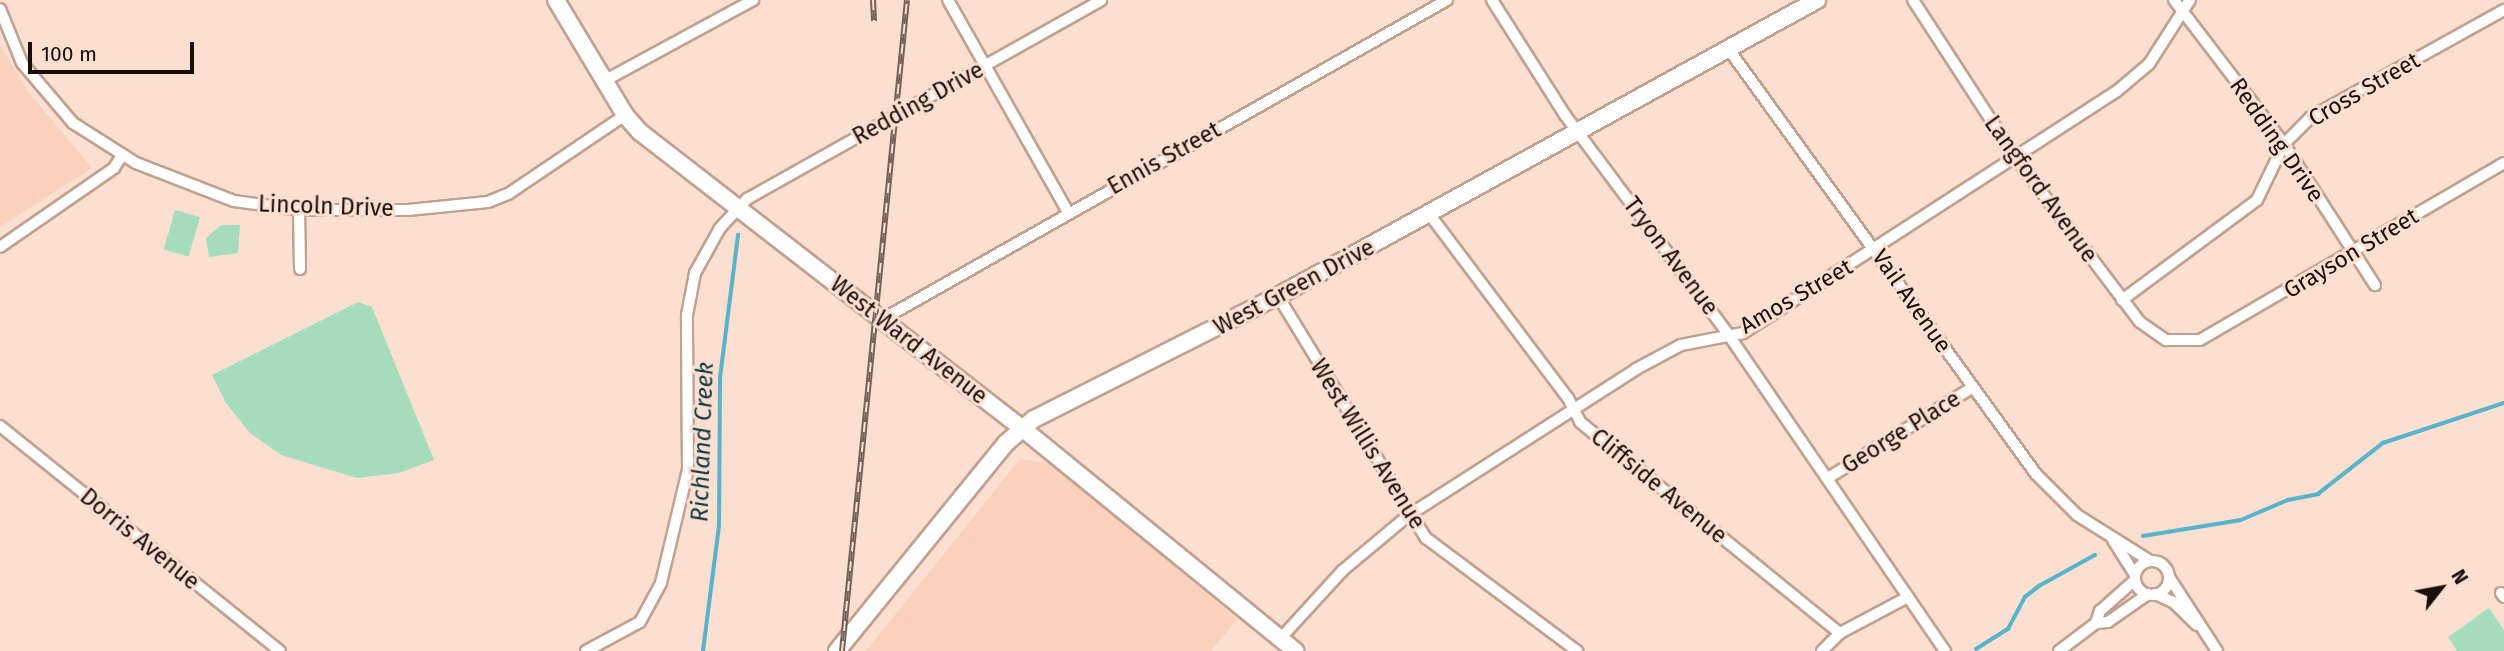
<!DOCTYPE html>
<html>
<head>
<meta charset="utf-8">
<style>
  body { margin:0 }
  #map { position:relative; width:2504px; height:651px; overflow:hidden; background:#fbdfd1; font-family:"Fira Sans",sans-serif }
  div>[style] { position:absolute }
  .built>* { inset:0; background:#fad1bc }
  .green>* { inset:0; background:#a5dcbc; transform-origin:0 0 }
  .stream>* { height:3.5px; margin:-1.75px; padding:0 1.75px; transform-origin:1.75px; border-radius:1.75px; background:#58b3cb }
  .roads { filter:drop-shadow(2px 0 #c1a190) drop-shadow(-2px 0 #c1a190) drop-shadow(0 2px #c1a190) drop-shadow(0 -2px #c1a190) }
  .street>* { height:10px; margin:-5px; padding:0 5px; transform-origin:5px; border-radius:5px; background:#fff }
  .street>.ring { margin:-5px; padding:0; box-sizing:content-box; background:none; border:10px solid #fff; border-radius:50% }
  .secondary>* { height:16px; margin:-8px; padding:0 8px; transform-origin:8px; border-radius:8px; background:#fff }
  .rail>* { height:6px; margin-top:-3px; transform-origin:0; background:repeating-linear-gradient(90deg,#fbdfd1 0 10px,#746259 0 20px); box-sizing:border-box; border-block:2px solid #746259 }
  span { translate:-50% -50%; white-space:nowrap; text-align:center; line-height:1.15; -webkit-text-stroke:6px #fbdfd1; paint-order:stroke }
  .street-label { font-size:23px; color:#1a0e09 }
  .water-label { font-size:24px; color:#0f3a45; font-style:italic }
  .north { position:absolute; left:2406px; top:553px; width:70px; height:70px; -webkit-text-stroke:5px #fbdfd1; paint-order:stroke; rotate:59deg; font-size:19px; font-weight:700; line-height:28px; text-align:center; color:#1a0e09 }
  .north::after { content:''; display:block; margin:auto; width:24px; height:32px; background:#1a0e09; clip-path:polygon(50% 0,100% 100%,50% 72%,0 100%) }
  .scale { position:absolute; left:28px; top:42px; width:166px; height:32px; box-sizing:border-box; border:4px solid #1a0e09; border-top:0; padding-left:9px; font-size:21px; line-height:24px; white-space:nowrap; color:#1a0e09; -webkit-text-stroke:5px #fbdfd1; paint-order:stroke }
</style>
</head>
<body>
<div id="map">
  <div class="built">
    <i style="clip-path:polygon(0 45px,27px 90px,92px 168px,0 227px)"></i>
    <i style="clip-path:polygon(1020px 459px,1053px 464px,1237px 619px,1211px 651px,866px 651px)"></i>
  </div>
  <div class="green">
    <i style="left:175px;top:210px;width:26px;height:41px;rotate:16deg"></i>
    <i style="clip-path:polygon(221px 225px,240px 225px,238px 253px,209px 257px,206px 238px)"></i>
    <i style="clip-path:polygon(358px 302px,372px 307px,434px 460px,399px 473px,357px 478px,281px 455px,250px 433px,226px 403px,212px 375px)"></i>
    <i style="clip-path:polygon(2489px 608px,2504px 630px,2504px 651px,2457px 651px,2448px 637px)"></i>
  </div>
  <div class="stream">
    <i style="left:2143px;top:536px;width:99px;rotate:-9.3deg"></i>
    <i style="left:2241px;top:520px;width:51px;rotate:-23.1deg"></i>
    <i style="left:2288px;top:500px;width:31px;rotate:-11deg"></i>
    <i style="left:2318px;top:494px;width:83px;rotate:-38.1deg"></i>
    <i style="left:2383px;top:443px;width:127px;rotate:-18.3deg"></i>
    <i style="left:1976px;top:649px;width:38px;rotate:-32deg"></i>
    <i style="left:2008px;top:629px;width:36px;rotate:-62deg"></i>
    <i style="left:2025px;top:597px;width:18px;rotate:-38deg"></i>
    <i style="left:2039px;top:586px;width:64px;rotate:-29deg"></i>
    <i style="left:703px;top:651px;width:126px;rotate:-82.7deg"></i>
    <i style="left:719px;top:526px;width:148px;rotate:-89.6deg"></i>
    <i style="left:720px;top:378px;width:144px;rotate:-82.8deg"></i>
  </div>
  <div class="roads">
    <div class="street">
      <i style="left:948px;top:0;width:244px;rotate:60.5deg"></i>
      <i style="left:1492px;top:0;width:136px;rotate:57.6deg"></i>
      <i style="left:1565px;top:115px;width:273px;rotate:53.3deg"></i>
      <i style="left:1728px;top:334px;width:384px;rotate:55.6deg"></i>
      <i style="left:1913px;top:0;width:187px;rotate:57deg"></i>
      <i style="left:2015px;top:157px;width:207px;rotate:52.9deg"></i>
      <i style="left:2140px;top:322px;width:32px;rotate:35deg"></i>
      <i style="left:2166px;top:340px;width:34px"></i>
      <i style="left:2200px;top:340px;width:352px;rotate:-30.2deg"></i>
      <i style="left:2174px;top:0;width:181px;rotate:52.6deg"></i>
      <i style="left:2284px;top:144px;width:168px;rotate:57.2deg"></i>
      <i style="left:0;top:9px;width:58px;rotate:67.8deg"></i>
      <i style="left:22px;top:63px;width:79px;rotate:49.6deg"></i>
      <i style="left:73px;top:123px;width:75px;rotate:32.4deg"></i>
      <i style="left:136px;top:163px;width:105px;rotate:21.2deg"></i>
      <i style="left:234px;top:201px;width:66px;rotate:7.9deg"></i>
      <i style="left:299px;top:210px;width:109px"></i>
      <i style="left:408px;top:210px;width:80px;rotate:-5.7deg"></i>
      <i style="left:488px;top:202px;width:22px;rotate:-22deg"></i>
      <i style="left:508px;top:194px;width:141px;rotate:-34deg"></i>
      <i style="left:1727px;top:47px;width:527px;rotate:54.11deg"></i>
      <i style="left:2036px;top:474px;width:58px;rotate:45deg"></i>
      <i style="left:2077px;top:515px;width:86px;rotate:32.2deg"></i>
      <i style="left:604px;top:81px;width:170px;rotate:-28.5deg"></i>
      <i style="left:299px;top:210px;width:59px;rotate:89deg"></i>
      <i style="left:1430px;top:215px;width:229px;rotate:53deg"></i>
      <i style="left:1568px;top:398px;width:27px;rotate:63deg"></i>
      <i style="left:1580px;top:422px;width:335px;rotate:39.1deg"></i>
      <i style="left:0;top:247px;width:139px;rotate:-34.7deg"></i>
      <i style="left:114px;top:168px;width:15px;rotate:-58deg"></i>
      <i style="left:1278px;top:296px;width:284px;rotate:58.6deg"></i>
      <i style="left:1426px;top:538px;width:189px;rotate:36.8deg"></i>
      <i style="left:2122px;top:300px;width:168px;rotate:-36.5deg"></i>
      <i style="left:2257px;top:200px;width:62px;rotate:-64.3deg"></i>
      <i style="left:2284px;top:144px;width:38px;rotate:-45deg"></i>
      <i style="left:2311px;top:117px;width:221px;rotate:-29deg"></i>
      <i style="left:883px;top:319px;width:648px;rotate:-29.49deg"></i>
      <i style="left:0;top:426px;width:359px;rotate:38.8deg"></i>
      <i style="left:1828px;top:478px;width:171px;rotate:-32.1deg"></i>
      <i style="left:2113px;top:540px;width:41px;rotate:57.8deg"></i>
      <i class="ring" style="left:2135px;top:561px;width:24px;height:24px"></i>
      <i style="left:2169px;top:577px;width:88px;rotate:57deg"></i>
      <i style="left:2501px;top:593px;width:5px;rotate:53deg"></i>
      <i style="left:2155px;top:594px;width:20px;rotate:24deg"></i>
      <i style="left:2173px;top:602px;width:33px;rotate:44deg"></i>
      <i style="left:2096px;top:623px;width:13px;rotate:-72deg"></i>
      <i style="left:2100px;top:611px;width:47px;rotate:-41.5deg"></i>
      <i style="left:1280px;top:639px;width:92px;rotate:-47.6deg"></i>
      <i style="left:1342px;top:571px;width:87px;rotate:-39.9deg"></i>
      <i style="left:1409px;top:515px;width:270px;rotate:-32.7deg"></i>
      <i style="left:1636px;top:369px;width:51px;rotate:-28.1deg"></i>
      <i style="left:1681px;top:345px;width:63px;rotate:-11deg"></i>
      <i style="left:1743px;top:333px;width:445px;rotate:-32.9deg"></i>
      <i style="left:2117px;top:91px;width:42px;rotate:-40.2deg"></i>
      <i style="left:2149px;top:64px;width:76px;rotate:-57.4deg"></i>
      <i style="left:586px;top:651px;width:61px;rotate:-28.2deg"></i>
      <i style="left:640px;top:622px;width:44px;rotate:-61.7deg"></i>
      <i style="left:661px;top:583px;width:116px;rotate:-76.6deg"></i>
      <i style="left:688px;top:470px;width:155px;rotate:-90.4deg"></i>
      <i style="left:687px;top:315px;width:43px;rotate:-79.2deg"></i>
      <i style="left:695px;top:273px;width:51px;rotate:-60.9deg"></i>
      <i style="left:720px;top:228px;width:40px;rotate:-47deg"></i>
      <i style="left:747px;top:199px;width:406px;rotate:-29.3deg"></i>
      <i style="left:1822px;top:651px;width:25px;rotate:-45deg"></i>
      <i style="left:1840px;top:633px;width:77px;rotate:-27.9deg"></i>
      <i style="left:2059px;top:651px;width:46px;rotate:-37.1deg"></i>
      <i style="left:2096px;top:623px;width:12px;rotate:-5deg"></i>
      <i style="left:2108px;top:622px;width:49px;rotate:-35deg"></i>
    </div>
    <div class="secondary">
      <i style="left:556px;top:0;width:134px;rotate:59deg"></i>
      <i style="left:625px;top:115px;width:23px;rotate:49deg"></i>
      <i style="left:640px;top:132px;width:483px;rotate:37.8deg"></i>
      <i style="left:1022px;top:428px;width:353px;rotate:39.2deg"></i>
      <i style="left:837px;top:651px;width:267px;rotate:-50.9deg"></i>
      <i style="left:1005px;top:444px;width:38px;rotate:-41deg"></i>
      <i style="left:1034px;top:419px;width:273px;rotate:-26.8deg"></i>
      <i style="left:1278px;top:296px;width:615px;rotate:-28.77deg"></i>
    </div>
  </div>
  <div class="rail">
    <i style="left:873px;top:0;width:21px;rotate:87deg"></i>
    <i style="left:842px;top:651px;width:654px;rotate:-84.3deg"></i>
  </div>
  <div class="street-label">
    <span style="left:2364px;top:89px;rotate:-30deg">Cross Street</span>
    <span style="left:918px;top:103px;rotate:-29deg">Redding Drive</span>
    <span style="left:2277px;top:140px;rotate:55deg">Redding Drive</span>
    <span style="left:1164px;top:158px;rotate:-29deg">Ennis Street</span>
    <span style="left:2041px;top:189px;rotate:54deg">Langford Avenue</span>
    <span style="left:326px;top:206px;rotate:2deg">Lincoln Drive</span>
    <span style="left:2351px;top:253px;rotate:-31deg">Grayson Street</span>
    <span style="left:1671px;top:256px;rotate:53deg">Tryon Avenue</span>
    <span style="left:1294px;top:287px;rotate:-28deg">West Green Drive</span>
    <span style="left:1796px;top:296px;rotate:-30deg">Amos Street</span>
    <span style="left:1912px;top:301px;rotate:55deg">Vail Avenue</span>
    <span style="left:909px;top:340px;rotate:38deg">West Ward Avenue</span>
    <span style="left:1901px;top:432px;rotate:-32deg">George Place</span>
    <span style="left:1368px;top:444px;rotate:58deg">West Willis Avenue</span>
    <span style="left:1659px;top:486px;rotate:39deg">Cliffside Avenue</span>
    <span style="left:140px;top:539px;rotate:39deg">Dorris Avenue</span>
  </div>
  <div class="water-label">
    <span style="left:703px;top:442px;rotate:-88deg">Richland Creek</span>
  </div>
  <div class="north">N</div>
  <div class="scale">100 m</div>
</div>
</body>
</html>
